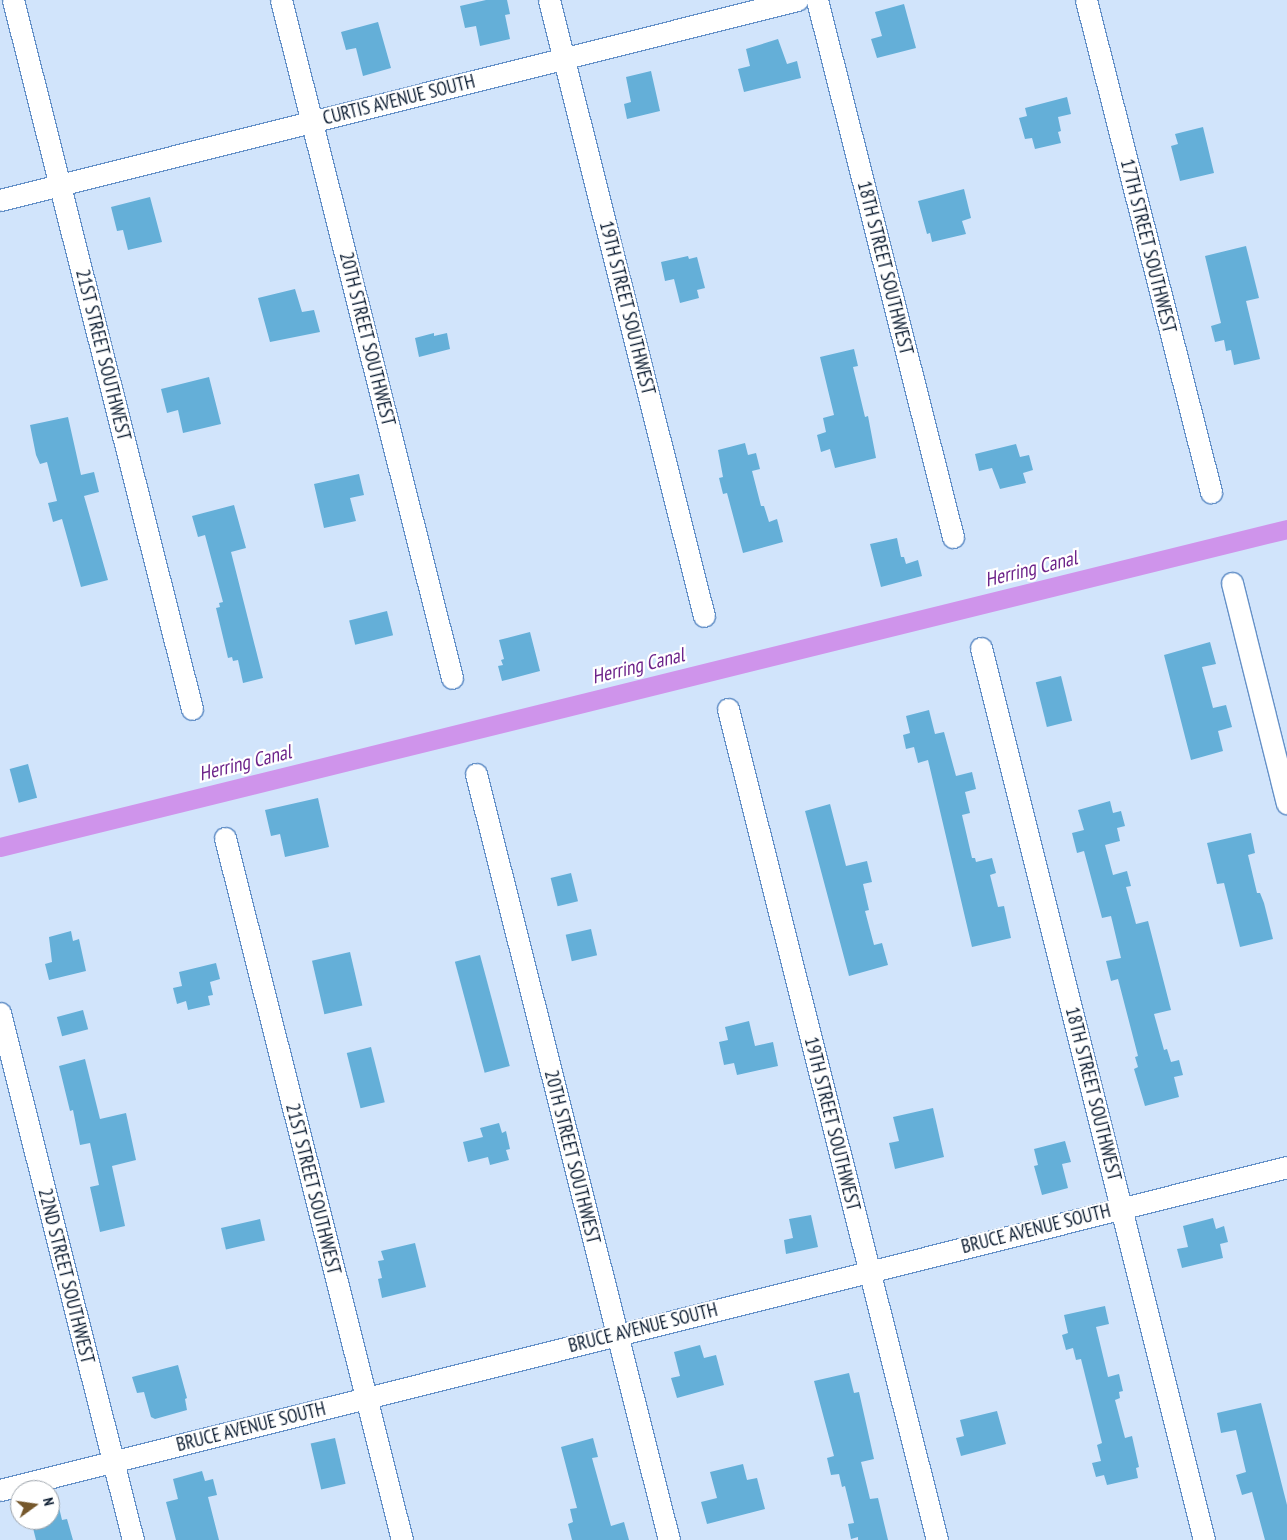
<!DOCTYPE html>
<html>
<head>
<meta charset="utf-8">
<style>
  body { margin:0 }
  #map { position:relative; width:1287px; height:1540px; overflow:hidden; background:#d1e4fb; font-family:"PT Sans Narrow",sans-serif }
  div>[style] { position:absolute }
  .canal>* { height:19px; margin:-9.5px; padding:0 9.5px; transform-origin:9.5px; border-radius:9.5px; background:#cf94eb }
  .building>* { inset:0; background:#64afd8; transform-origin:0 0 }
  .roads { filter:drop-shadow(1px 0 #6591c8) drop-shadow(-1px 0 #6591c8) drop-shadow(0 1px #6591c8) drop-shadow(0 -1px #6591c8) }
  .street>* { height:21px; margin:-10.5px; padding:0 10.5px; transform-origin:10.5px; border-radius:10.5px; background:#fff }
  span { translate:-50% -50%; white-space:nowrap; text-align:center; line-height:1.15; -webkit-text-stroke:4.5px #fff; paint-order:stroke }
  .street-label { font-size:19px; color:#0a1b30 }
  .water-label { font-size:20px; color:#6d248a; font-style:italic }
  .north { position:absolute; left:10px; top:1480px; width:50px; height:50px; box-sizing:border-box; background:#fff; border:1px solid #9da4ac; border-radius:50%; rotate:76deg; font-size:14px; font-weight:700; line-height:20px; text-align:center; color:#0a1b30 }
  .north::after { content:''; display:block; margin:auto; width:18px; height:22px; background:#76582c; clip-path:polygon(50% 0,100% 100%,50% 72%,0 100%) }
</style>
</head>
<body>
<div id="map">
  <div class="canal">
    <i style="left:0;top:847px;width:1326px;rotate:-13.88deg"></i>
  </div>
  <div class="building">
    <i style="clip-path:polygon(486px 0,507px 0,510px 14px,505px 15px,510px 39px,480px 46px,476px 26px,465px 28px,460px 6px)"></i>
    <i style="clip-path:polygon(904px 4px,916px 48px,877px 58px,871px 39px,882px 36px,875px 12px)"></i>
    <i style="clip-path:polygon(378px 22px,391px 68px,363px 76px,356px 48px,346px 50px,341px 32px)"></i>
    <i style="clip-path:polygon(778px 39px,787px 64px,797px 61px,801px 78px,744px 92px,738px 69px,750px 66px,746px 49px)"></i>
    <i style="clip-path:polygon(651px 71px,660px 111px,627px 119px,624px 104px,631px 102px,626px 77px)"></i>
    <i style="clip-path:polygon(1067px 97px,1071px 114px,1058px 117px,1061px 131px,1058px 132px,1061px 143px,1035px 149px,1032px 138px,1025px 139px,1019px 118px,1027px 116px,1025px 108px)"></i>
    <i style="clip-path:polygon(1203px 127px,1214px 173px,1180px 181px,1171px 146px,1178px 144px,1175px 134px)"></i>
    <i style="clip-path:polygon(964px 189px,971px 218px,962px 221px,966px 234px,932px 242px,930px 233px,927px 234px,918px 201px)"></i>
    <i style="clip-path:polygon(150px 197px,162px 242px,128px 250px,123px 230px,117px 231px,111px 207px)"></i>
    <i style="clip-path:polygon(1246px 246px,1259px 298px,1246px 301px,1260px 359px,1234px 365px,1231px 350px,1226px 351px,1224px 340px,1215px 342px,1211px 326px,1221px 323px,1205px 256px)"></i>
    <i style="clip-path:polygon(688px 256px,689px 259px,697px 257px,705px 288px,697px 290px,699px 298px,680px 303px,674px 279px,665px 281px,661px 262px)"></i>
    <i style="clip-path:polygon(295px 289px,302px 312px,314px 310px,320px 332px,270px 342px,258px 298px)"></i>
    <i style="clip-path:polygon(434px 333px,434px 336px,447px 333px,450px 349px,419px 357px,415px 338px)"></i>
    <i style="clip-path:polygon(854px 349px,858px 366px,853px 367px,865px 417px,868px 416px,876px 458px,835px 468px,830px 449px,821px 452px,817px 435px,826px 432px,823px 418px,834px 415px,820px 357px)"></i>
    <i style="clip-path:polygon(209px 377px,221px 424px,183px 433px,178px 410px,167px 413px,161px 389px)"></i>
    <i style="clip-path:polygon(68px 417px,81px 475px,94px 472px,99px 492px,84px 496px,108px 580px,81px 587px,62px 519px,53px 522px,48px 503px,57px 501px,47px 462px,40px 464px,36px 455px,30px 425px)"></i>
    <i style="clip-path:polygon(745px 443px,748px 455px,756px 453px,760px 469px,752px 471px,761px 506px,764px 506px,769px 522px,777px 519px,783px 542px,743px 553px,727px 493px,723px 494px,719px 478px,723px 477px,718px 450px)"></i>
    <i style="clip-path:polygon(1016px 444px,1020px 457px,1029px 455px,1033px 470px,1023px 473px,1026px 483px,1000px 489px,992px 468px,979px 471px,975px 454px)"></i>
    <i style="clip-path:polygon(359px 474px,364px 495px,350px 498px,356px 521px,324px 528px,314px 484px)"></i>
    <i style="clip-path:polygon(234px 505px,246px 548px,231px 552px,263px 678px,243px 683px,238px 660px,233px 661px,232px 657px,228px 658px,216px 608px,220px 607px,219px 603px,223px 602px,205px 535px,198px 537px,192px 516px)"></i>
    <i style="clip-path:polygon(897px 538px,901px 557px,904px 557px,906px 564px,918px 560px,922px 576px,881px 587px,870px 544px)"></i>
    <i style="left:387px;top:611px;width:25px;height:39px;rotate:76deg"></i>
    <i style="clip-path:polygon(530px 632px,540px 671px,502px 681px,498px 666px,503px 665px,501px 660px,504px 659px,499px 640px)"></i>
    <i style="clip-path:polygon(1210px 642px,1216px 664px,1202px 667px,1213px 708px,1226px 705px,1232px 727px,1218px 731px,1223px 751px,1191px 760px,1164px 655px)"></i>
    <i style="left:1061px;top:676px;width:46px;height:26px;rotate:76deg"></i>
    <i style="clip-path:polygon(929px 710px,935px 734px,944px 732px,956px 776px,972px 772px,976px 789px,965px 792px,970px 813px,962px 815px,972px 858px,975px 858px,976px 862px,992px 858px,996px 873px,990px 875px,998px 907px,1004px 906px,1011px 938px,972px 947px,928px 760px,918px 763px,914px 747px,906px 749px,903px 735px,910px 733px,906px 716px)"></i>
    <i style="left:28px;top:764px;width:35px;height:19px;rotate:75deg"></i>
    <i style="clip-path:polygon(318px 798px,329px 847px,285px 857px,280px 834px,271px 836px,265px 810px)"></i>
    <i style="clip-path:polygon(1110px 801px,1113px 813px,1121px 811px,1125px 826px,1117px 828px,1120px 841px,1105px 845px,1113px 875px,1127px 871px,1131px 886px,1126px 887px,1136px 924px,1148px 921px,1171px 1010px,1154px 1014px,1164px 1050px,1167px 1049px,1171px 1062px,1179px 1060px,1183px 1075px,1174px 1077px,1179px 1097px,1145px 1106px,1134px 1069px,1138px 1067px,1135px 1057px,1138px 1056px,1118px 979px,1111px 981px,1106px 961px,1121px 958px,1111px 916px,1102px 918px,1084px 851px,1077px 853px,1072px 833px,1084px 830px,1078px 810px)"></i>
    <i style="clip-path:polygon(830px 804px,846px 866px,867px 861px,872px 882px,863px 884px,869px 910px,865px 911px,874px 945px,882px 943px,888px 965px,849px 976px,805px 811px)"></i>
    <i style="clip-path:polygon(1251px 833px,1255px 853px,1248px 855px,1257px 893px,1260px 893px,1264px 903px,1273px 939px,1240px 947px,1224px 883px,1217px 884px,1207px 843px)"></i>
    <i style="left:571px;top:873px;width:29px;height:21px;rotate:76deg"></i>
    <i style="left:591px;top:929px;width:27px;height:26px;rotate:77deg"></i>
    <i style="clip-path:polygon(71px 931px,73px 941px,79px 939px,86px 971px,49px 980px,45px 964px,52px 962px,49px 937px)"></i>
    <i style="left:350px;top:952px;width:55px;height:39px;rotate:77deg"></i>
    <i style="left:480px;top:955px;width:115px;height:26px;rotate:75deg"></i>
    <i style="clip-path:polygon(216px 963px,220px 979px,210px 982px,213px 995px,208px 996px,210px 1005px,188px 1010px,186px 1001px,177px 1004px,173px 988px,182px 986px,179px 972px)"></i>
    <i style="left:83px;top:1010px;width:20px;height:27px;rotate:75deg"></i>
    <i style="clip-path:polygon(749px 1021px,755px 1046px,773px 1042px,778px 1066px,737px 1075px,734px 1063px,724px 1065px,719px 1042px,728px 1040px,725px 1027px)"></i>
    <i style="left:371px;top:1047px;width:57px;height:25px;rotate:76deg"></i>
    <i style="clip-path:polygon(85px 1059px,100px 1119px,126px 1113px,136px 1160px,112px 1166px,125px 1226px,100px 1232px,90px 1187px,99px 1185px,90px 1143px,80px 1145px,73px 1110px,70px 1111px,59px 1066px)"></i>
    <i style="clip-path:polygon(933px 1108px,944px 1157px,895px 1169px,889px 1143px,899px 1141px,893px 1117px)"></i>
    <i style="clip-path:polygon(499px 1123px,502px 1133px,506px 1131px,510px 1149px,506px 1150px,509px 1160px,490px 1165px,488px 1157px,468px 1162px,463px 1142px,483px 1137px,480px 1128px)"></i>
    <i style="clip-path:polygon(1065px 1141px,1071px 1162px,1062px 1164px,1068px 1188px,1042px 1195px,1034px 1166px,1038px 1165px,1034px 1149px)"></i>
    <i style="clip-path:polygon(811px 1215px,818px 1247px,786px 1254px,784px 1240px,793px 1238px,789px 1219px)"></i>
    <i style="clip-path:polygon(1213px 1218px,1216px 1229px,1224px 1226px,1228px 1242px,1220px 1244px,1223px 1258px,1182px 1268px,1177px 1249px,1188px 1247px,1183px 1226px)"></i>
    <i style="left:260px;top:1219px;width:22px;height:40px;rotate:77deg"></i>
    <i style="clip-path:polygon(415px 1243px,426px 1287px,382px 1298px,378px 1279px,382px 1278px,378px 1261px,384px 1260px,381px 1251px)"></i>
    <i style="clip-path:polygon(1105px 1306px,1109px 1324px,1096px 1327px,1108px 1377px,1119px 1374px,1123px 1391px,1119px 1392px,1120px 1398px,1115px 1400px,1125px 1438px,1132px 1436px,1139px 1467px,1136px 1468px,1138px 1478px,1107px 1485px,1104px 1475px,1096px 1477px,1092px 1463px,1101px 1461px,1097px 1445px,1102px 1443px,1081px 1359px,1076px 1360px,1073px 1348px,1066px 1350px,1062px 1335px,1068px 1333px,1064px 1315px)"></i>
    <i style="clip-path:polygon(700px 1345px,704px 1358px,716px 1355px,724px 1385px,677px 1398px,671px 1378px,680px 1376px,674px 1352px)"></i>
    <i style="clip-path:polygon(178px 1365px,187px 1398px,185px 1399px,187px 1410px,155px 1419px,151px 1417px,144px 1392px,137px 1393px,132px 1377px)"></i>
    <i style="clip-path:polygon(849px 1373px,854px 1393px,859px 1392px,874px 1459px,861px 1462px,870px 1499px,878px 1498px,888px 1540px,858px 1540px,858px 1537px,851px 1539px,848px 1524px,854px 1523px,845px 1486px,842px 1487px,839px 1474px,831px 1475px,827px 1458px,834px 1456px,814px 1381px)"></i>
    <i style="clip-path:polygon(1261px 1403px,1287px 1505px,1287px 1540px,1265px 1540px,1252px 1492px,1242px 1495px,1236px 1475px,1246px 1472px,1236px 1430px,1221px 1433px,1217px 1413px)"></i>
    <i style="clip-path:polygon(997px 1411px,1006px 1444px,961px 1456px,956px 1438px,964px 1436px,960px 1420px)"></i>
    <i style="left:335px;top:1438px;width:47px;height:25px;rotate:77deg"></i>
    <i style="clip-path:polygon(593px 1438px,598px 1457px,592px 1458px,611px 1526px,624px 1522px,629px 1540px,572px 1540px,568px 1524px,573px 1522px,570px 1509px,577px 1508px,561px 1447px)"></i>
    <i style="clip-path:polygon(743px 1464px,747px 1480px,757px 1478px,765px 1509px,707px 1524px,701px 1502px,717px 1498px,710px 1472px)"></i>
    <i style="clip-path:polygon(202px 1471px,205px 1481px,213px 1479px,217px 1495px,208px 1497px,219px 1540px,176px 1540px,166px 1502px,178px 1499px,173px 1479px)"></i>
    <i style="clip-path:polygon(50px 1491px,55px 1491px,62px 1520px,67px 1519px,73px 1540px,36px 1540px,31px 1520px,50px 1520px)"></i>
  </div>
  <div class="roads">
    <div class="street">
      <i style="left:13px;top:0;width:731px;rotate:75.83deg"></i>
      <i style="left:281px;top:0;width:699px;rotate:75.84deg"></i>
      <i style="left:549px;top:0;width:635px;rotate:75.88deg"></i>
      <i style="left:817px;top:0;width:554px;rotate:75.79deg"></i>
      <i style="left:1086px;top:0;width:508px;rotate:75.74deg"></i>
      <i style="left:0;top:200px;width:822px;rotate:-14.09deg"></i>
      <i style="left:1232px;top:583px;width:227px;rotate:76deg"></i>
      <i style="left:981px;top:648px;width:919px;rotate:75.96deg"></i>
      <i style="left:728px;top:709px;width:857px;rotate:75.88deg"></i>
      <i style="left:476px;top:774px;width:790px;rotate:75.86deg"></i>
      <i style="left:225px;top:838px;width:724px;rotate:75.85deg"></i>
      <i style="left:0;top:1013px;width:544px;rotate:75.84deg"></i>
      <i style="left:0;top:1490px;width:1327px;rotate:-14.09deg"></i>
    </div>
  </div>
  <div class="street-label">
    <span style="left:399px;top:100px;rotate:-14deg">CURTIS AVENUE SOUTH</span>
    <span style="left:1148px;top:246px;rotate:76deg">17TH STREET SOUTHWEST</span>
    <span style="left:885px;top:268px;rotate:76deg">18TH STREET SOUTHWEST</span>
    <span style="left:627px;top:308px;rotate:76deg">19TH STREET SOUTHWEST</span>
    <span style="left:367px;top:339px;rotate:76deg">20TH STREET SOUTHWEST</span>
    <span style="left:103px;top:355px;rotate:76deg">21ST STREET SOUTHWEST</span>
    <span style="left:1093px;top:1094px;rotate:76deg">18TH STREET SOUTHWEST</span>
    <span style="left:832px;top:1124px;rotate:76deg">19TH STREET SOUTHWEST</span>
    <span style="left:572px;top:1157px;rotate:76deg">20TH STREET SOUTHWEST</span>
    <span style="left:313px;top:1189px;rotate:76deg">21ST STREET SOUTHWEST</span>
    <span style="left:1036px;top:1229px;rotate:-14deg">BRUCE AVENUE SOUTH</span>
    <span style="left:66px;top:1276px;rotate:76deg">22ND STREET SOUTHWEST</span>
    <span style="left:643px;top:1328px;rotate:-14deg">BRUCE AVENUE SOUTH</span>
    <span style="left:251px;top:1427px;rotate:-14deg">BRUCE AVENUE SOUTH</span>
  </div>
  <div class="water-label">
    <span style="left:1031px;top:569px;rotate:-14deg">Herring Canal</span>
    <span style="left:638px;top:666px;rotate:-14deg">Herring Canal</span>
    <span style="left:245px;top:763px;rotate:-14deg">Herring Canal</span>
  </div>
  <div class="north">N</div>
</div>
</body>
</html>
